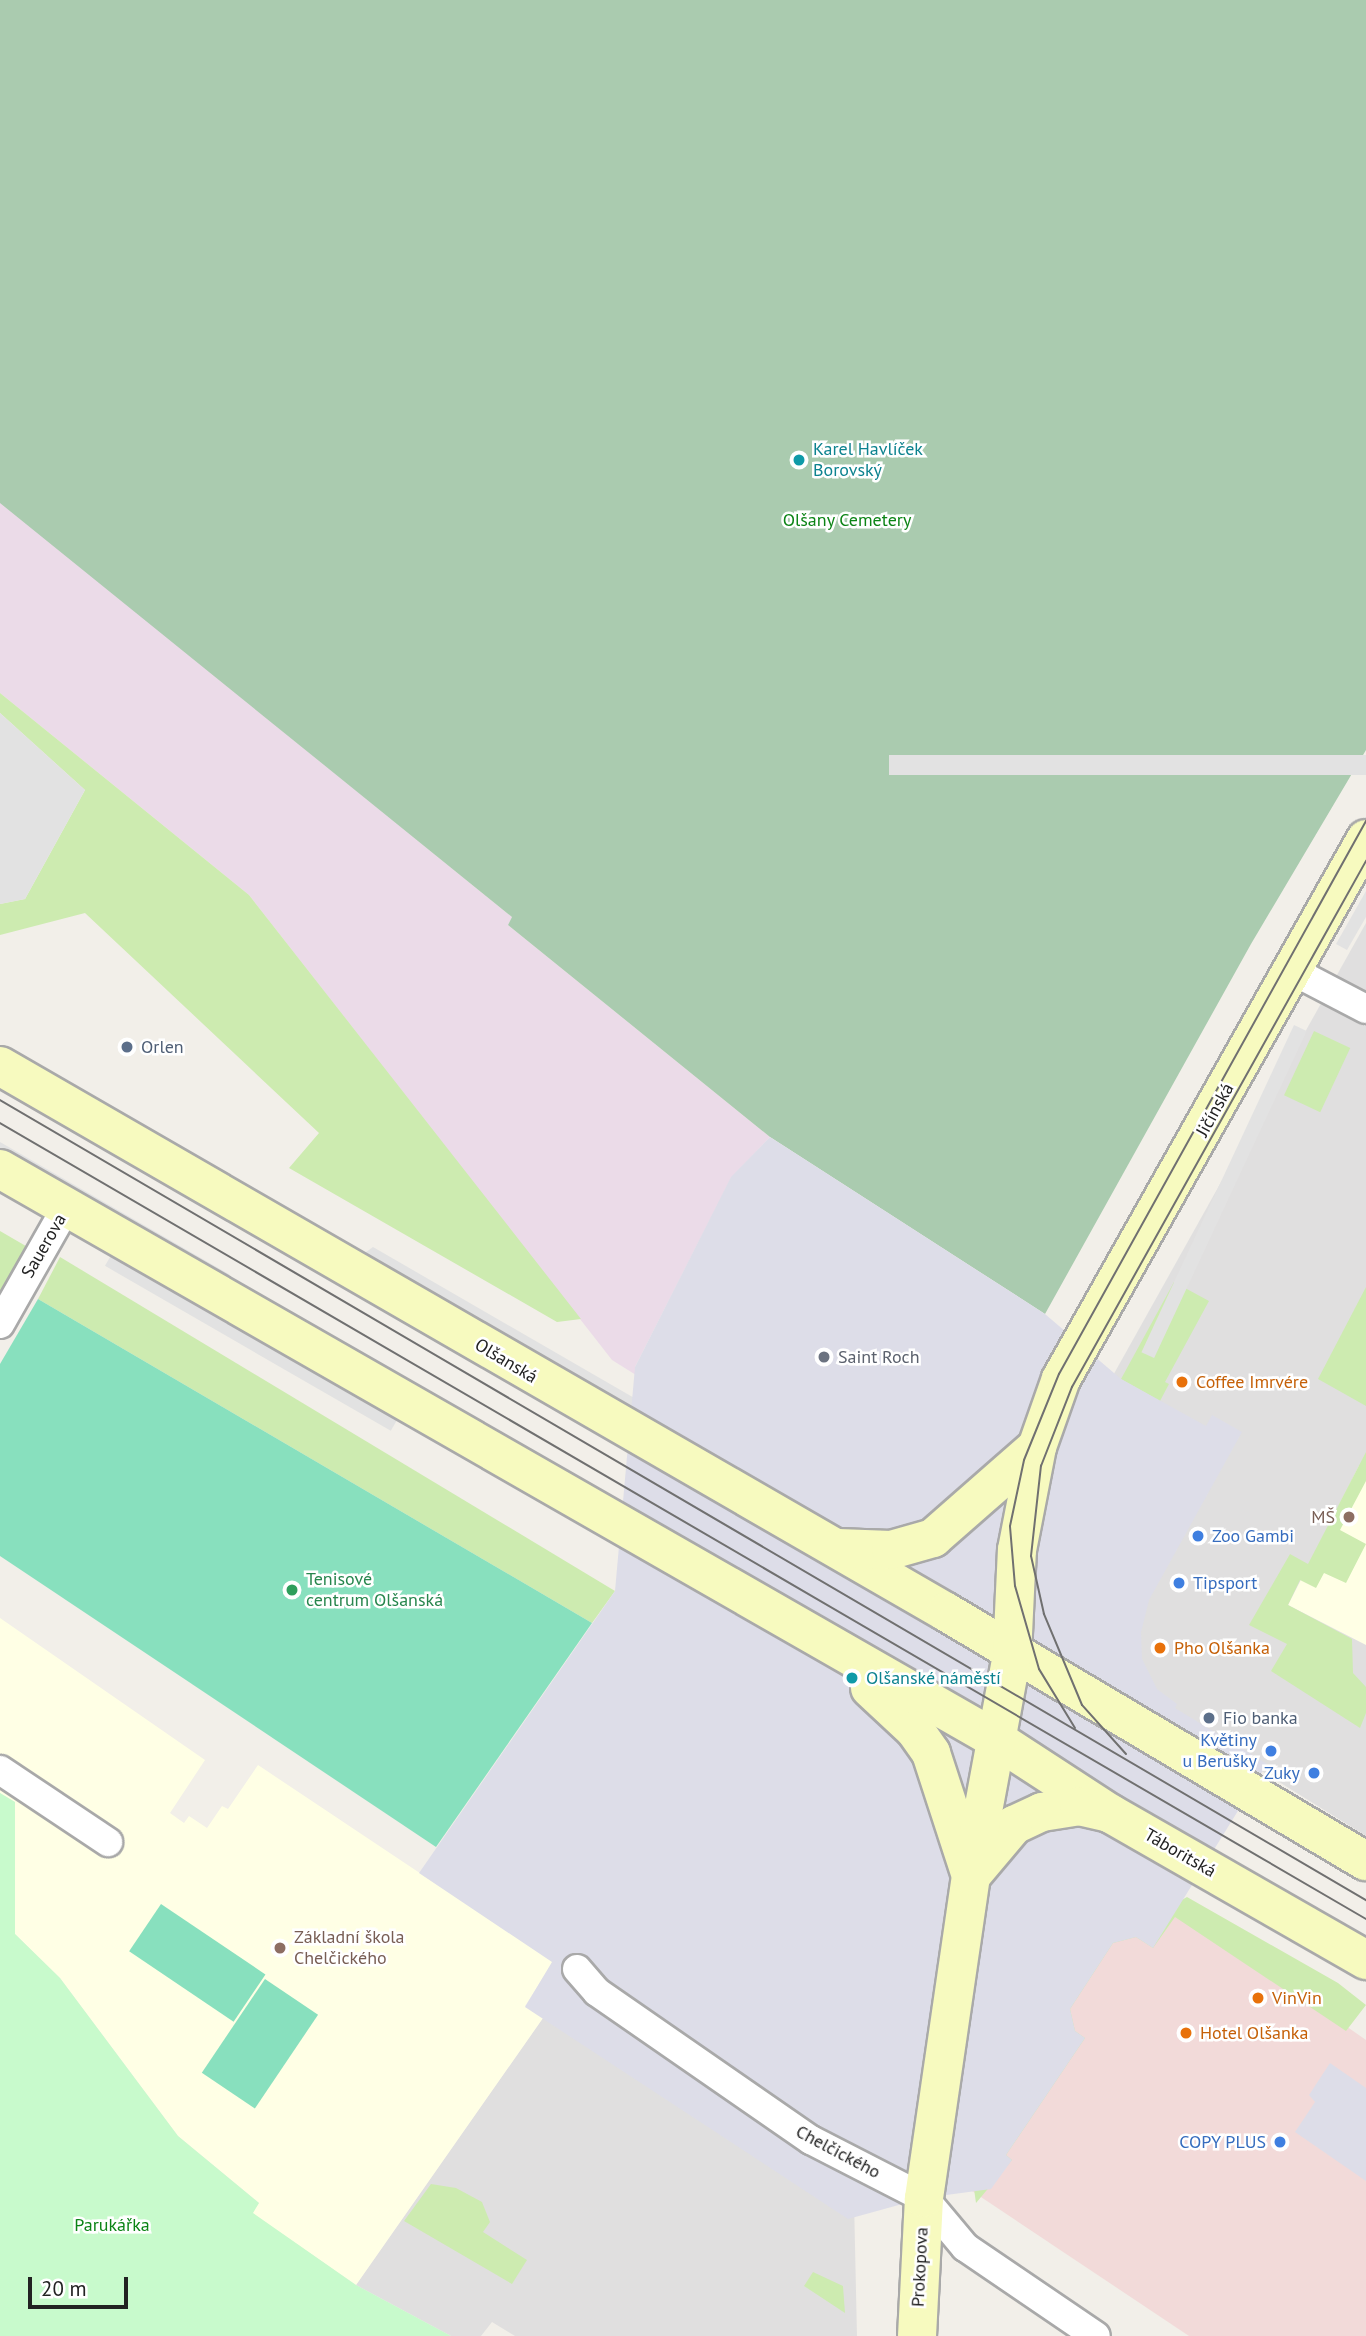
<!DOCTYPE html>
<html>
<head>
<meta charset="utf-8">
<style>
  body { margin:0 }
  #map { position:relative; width:1366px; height:2336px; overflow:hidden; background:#f2efe9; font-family:"PT Sans",sans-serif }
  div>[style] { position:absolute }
  .residential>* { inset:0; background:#e0dfdf }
  .commercial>* { inset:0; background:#f2dad9 }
  .industrial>* { inset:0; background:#ebdbe8 }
  .education>* { inset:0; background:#ffffe5 }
  .grass>* { inset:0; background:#cdebb0; transform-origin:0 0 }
  .cemetery>* { inset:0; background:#aacbaf }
  .park>* { inset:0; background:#c8facc }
  .pitch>* { inset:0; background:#88e0be; transform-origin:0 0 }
  .parking>* { inset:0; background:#e2e2e2; transform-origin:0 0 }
  .plaza>* { inset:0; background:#dddde8 }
  .roads { filter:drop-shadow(2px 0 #a9a9a9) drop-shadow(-2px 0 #a9a9a9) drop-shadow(0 2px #a9a9a9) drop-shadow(0 -2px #a9a9a9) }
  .street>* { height:28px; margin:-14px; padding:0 14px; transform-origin:14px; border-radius:14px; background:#fff }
  .secondary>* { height:38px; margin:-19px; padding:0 19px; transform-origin:19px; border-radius:19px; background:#f7fabf }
  .tram>* { height:2px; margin:-1px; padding:0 1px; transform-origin:1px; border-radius:1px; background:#707070 }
  .dots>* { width:19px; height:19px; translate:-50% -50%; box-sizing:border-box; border:4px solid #fff; border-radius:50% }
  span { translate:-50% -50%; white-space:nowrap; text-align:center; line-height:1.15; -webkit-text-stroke:5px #fff; paint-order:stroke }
  .culture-label { font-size:18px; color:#0d838f }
  .left { translate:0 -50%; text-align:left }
  .park-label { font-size:18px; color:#0c8416 }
  .service-label { font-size:18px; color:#4e5e75 }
  .street-label { font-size:18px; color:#222 }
  .worship-label { font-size:18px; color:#5b616d }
  .food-label { font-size:18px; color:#c56008 }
  .education-label { font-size:18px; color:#785e54 }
  .right { translate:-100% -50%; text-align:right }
  .shop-label { font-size:18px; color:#366cbe }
  .leisure-label { font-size:18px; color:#27864d }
  .scale { position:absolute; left:28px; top:2277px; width:100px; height:32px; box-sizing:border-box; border:4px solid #222; border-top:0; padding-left:9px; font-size:21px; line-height:24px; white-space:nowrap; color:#222; -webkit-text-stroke:5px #fff; paint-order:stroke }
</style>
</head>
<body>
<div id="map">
  <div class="residential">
    <i style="clip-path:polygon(1366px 923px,1366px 1836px,1247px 1762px,1167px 1704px,1146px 1681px,1130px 1637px,1111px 1379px)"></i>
    <i style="clip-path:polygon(543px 2018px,854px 2200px,857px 2336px,515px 2336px,492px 2322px,481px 2336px,451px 2336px,356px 2285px)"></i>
  </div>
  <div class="commercial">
    <i style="clip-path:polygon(1136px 1880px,1366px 2040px,1366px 2336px,1189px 2336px,966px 2187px)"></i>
  </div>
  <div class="industrial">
    <i style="clip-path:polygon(0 502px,512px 917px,508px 925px,770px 1137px,731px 1178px,635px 1367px,636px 1375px,612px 1360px,249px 895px,0 693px)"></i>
  </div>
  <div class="education">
    <i style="clip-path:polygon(1359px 1466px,1366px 1470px,1366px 1645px,1288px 1605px)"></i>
    <i style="clip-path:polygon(0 1618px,205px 1760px,170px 1813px,184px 1823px,189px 1816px,207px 1828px,222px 1806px,228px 1809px,258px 1765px,553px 1962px,525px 2006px,543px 2018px,356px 2285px,252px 2213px,259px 2203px,178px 2136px,60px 1978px,15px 1934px,15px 1802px,0 1793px)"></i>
  </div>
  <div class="grass">
    <i style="clip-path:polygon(0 693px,249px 895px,581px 1319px,557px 1322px,289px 1168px,319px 1133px,85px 913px,0 935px,0 904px,25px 899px,85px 790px,0 713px)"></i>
    <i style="left:1314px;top:1031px;width:40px;height:71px;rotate:25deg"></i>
    <i style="clip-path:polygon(0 1231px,31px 1249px,0 1300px)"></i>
    <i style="clip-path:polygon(60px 1257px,615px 1591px,592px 1623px,38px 1299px)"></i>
    <i style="clip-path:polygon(1174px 1282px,1209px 1301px,1165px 1382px,1169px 1384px,1160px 1401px,1121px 1379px)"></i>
    <i style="clip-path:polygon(1366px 1287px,1366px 1406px,1318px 1379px)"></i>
    <i style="clip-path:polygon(1366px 1452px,1366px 1481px,1340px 1530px,1366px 1544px,1346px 1583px,1324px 1573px,1316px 1588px,1300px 1580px,1288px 1605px,1352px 1639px,1353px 1673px,1366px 1687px,1366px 1713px,1360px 1728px,1271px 1671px,1287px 1644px,1249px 1625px,1290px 1554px,1308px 1564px)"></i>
    <i style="clip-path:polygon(1187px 1897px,1338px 1983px,1366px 2005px,1346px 2031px,1175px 1917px,1153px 1948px,1136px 1937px,1113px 1943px,1070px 2009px,1075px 2031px,1085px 2038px,1006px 2155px,1012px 2160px,976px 2203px,970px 2161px,1008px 1999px)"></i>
    <i style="clip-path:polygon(431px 2184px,456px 2188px,482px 2202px,490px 2222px,483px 2232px,527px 2260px,512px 2284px,404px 2221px)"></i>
    <i style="clip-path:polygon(813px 2272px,843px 2286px,845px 2313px,804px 2286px)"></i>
  </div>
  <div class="cemetery">
    <i style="clip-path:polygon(0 0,1366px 0,1366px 750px,1251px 944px,1045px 1314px,770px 1137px,508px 925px,512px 917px,0 503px)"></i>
  </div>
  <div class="park">
    <i style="clip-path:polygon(0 1793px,15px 1802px,15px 1934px,60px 1978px,178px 2136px,259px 2203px,253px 2213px,356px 2285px,451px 2336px,0 2336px)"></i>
  </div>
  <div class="pitch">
    <i style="clip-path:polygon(38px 1299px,592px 1623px,436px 1847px,0 1556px,0 1364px)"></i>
    <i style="left:161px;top:1904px;width:126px;height:57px;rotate:34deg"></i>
    <i style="left:265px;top:1979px;width:64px;height:113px;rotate:34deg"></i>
  </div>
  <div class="parking">
    <i style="clip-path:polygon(0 713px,85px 790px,25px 899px,0 904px)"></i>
    <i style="left:1366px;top:755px;width:20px;height:477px;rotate:90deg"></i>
    <i style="clip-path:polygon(1366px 891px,1366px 917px,1347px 950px,1336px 944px)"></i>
    <i style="left:1294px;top:1025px;width:14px;height:361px;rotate:25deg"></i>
    <i style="left:0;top:1142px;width:265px;height:13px;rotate:30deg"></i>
    <i style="clip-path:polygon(373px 1247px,764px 1473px,756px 1485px,362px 1255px)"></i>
    <i style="left:113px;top:1252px;width:330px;height:16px;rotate:30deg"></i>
  </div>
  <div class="plaza">
    <i style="clip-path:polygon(770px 1137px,1045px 1314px,1121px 1379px,1206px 1426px,1212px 1415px,1242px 1432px,1149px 1600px,1141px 1632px,1142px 1659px,1157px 1689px,1177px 1704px,1175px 1708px,1267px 1764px,1153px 1948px,1136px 1937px,1113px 1943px,1070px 2009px,1075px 2031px,1085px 2038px,1006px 2155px,1012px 2160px,991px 2189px,924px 2198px,848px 2219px,525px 2007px,552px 1962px,419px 1873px,615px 1591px,635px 1367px,731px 1177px)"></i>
    <i style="clip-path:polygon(1330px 2063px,1366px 2088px,1366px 2181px,1295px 2132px,1315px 2102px,1309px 2095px)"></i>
  </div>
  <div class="roads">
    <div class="street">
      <i style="left:1293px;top:971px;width:82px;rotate:27.5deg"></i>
      <i style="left:0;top:1324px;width:136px;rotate:-60.4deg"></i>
      <i style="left:0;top:1770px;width:130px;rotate:33.7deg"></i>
      <i style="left:577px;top:1969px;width:30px;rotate:49deg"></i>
      <i style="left:597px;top:1992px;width:260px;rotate:34.7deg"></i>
      <i style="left:811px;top:2140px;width:127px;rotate:27.2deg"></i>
      <i style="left:924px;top:2198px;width:64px;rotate:50.1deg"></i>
      <i style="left:965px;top:2247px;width:158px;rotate:34.2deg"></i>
    </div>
    <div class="secondary">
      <i style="left:0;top:1066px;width:1092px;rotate:29.99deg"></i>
      <i style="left:946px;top:1612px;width:488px;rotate:30.7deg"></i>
      <i style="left:0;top:1169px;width:1149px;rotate:29.8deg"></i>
      <i style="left:997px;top:1740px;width:136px;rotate:33deg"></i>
      <i style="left:1111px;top:1814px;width:294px;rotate:29.8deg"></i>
      <i style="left:838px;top:1548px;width:53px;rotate:2.2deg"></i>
      <i style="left:891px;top:1550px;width:44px;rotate:-15.9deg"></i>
      <i style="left:933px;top:1538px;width:138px;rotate:-41.2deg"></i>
      <i style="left:870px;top:1688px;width:62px;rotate:43deg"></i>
      <i style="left:915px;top:1730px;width:28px;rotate:55deg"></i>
      <i style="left:931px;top:1753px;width:123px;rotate:72deg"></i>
      <i style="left:971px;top:1876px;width:67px;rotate:-49.9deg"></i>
      <i style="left:1014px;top:1825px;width:31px;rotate:-25deg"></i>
      <i style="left:1042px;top:1812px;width:37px;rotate:-9deg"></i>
      <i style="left:1079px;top:1806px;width:28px;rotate:13deg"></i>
      <i style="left:917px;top:2336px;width:138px;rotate:-87.1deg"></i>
      <i style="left:924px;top:2198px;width:325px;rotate:-81.7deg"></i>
      <i style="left:971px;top:1876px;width:225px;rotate:-79.5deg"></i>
      <i style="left:1012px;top:1655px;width:105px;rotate:-87.3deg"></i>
      <i style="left:1017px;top:1550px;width:105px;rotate:-79deg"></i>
      <i style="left:1037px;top:1447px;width:72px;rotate:-70.6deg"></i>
      <i style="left:1061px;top:1379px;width:620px;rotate:-60.54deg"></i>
    </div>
  </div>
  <div class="tram">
    <i style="left:0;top:1100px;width:1583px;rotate:30.36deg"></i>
    <i style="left:0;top:1123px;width:1581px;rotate:30.23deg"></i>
    <i style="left:1075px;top:1728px;width:69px;rotate:-121.4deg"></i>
    <i style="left:1039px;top:1669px;width:86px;rotate:-106.1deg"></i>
    <i style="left:1015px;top:1586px;width:60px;rotate:-94.8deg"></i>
    <i style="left:1010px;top:1526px;width:67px;rotate:-78deg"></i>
    <i style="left:1024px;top:1460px;width:93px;rotate:-67.9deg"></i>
    <i style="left:1059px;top:1374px;width:633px;rotate:-60.96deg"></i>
    <i style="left:1126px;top:1754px;width:66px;rotate:-131.9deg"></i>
    <i style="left:1082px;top:1705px;width:99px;rotate:-112.7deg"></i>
    <i style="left:1044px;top:1614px;width:59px;rotate:-102.6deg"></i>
    <i style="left:1031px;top:1556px;width:91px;rotate:-83.7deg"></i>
    <i style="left:1041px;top:1466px;width:85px;rotate:-68.6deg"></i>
    <i style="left:1072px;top:1387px;width:603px;rotate:-60.8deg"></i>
  </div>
  <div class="dots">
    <i style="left:799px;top:460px;background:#0f9aa8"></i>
    <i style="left:127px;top:1047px;background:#5c6f8a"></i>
    <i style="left:824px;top:1357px;background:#6b7280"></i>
    <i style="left:1182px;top:1382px;background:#e8710a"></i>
    <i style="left:1349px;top:1517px;background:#8d6e63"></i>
    <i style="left:1198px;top:1536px;background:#3f7fe0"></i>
    <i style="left:1179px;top:1583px;background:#3f7fe0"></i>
    <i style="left:292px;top:1590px;background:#2e9e5b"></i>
    <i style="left:1160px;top:1648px;background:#e8710a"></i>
    <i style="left:852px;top:1678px;background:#0f9aa8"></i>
    <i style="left:1209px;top:1718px;background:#5c6f8a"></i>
    <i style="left:1271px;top:1751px;background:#3f7fe0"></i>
    <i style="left:1314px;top:1773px;background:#3f7fe0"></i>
    <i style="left:280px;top:1948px;background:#8d6e63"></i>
    <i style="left:1258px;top:1998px;background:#e8710a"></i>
    <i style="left:1186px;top:2033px;background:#e8710a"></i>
    <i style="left:1280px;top:2142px;background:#3f7fe0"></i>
  </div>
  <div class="culture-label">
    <span class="left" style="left:813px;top:460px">Karel Havlíček<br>Borovský</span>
    <span class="left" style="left:866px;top:1678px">Olšanské náměstí</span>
  </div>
  <div class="park-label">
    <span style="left:847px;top:520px">Olšany Cemetery</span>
    <span style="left:112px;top:2225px">Parukářka</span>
  </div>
  <div class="service-label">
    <span class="left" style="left:141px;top:1047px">Orlen</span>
    <span class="left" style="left:1223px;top:1718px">Fio banka</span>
  </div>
  <div class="street-label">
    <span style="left:1215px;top:1110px;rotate:-61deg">Jičínská</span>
    <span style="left:44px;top:1246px;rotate:-60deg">Sauerova</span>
    <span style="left:506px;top:1361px;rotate:31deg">Olšanská</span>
    <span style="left:1180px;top:1853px;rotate:30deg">Táboritská</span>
    <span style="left:838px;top:2152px;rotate:28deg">Chelčického</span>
    <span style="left:920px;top:2267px;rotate:-87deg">Prokopova</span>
  </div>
  <div class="worship-label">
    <span class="left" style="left:838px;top:1357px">Saint Roch</span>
  </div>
  <div class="food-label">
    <span class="left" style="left:1196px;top:1382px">Coffee Imrvére</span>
    <span class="left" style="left:1174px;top:1648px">Pho Olšanka</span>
    <span class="left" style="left:1272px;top:1998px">VinVin</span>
    <span class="left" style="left:1200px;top:2033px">Hotel Olšanka</span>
  </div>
  <div class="education-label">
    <span class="right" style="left:1335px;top:1517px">MŠ</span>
    <span class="left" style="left:294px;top:1948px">Základní škola<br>Chelčického</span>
  </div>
  <div class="shop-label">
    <span class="left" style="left:1212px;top:1536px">Zoo Gambi</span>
    <span class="left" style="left:1193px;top:1583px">Tipsport</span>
    <span class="right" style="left:1257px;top:1751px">Květiny<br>u Berušky</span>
    <span class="right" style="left:1300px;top:1773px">Zuky</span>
    <span class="right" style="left:1266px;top:2142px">COPY PLUS</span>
  </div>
  <div class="leisure-label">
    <span class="left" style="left:306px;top:1590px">Tenisové<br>centrum Olšanská</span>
  </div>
  <div class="scale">20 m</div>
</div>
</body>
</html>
